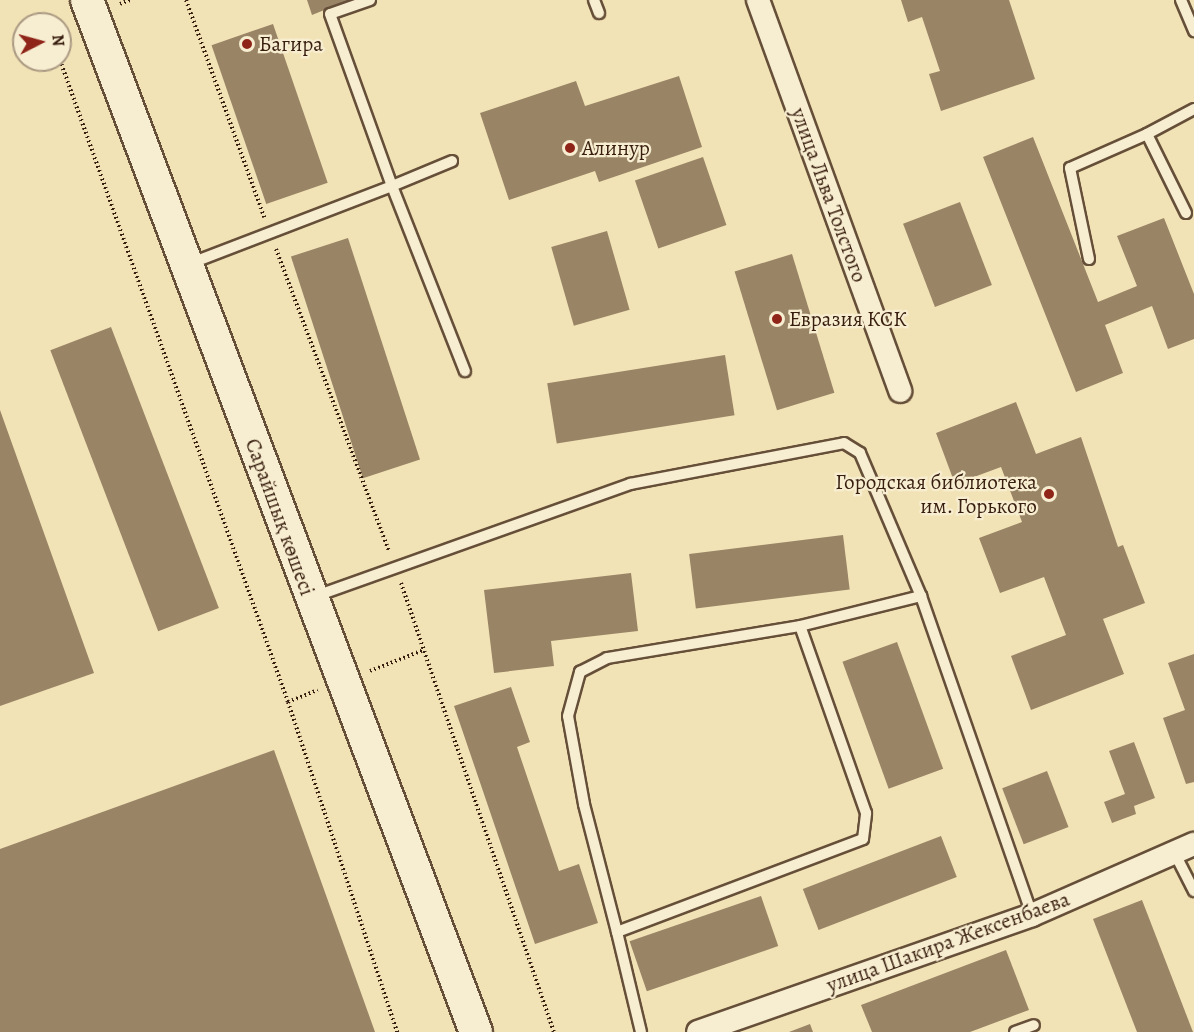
<!DOCTYPE html>
<html>
<head>
<meta charset="utf-8">
<style>
  body { margin:0 }
  #map { position:relative; width:1194px; height:1032px; overflow:hidden; background:#f2e3b6; font-family:Alegreya,serif }
  div>[style] { position:absolute }
  .building>* { inset:0; background:#998466; transform-origin:0 0 }
  .path>* { height:4px; margin-top:-2px; transform-origin:0; background:repeating-linear-gradient(90deg,#381e0f 0 1.5px,transparent 0 4.5px) }
  .roads { filter:drop-shadow(2px 0 #664f39) drop-shadow(-2px 0 #664f39) drop-shadow(0 2px #664f39) drop-shadow(0 -2px #664f39) }
  .lane>* { height:10px; margin:-5px; padding:0 5px; transform-origin:5px; border-radius:5px; background:#f7edd0 }
  .street>* { height:22px; margin:-11px; padding:0 11px; transform-origin:11px; border-radius:11px; background:#f7edd0 }
  .secondary>* { height:32px; margin:-16px; padding:0 16px; transform-origin:16px; border-radius:16px; background:#f7edd0 }
  .dots>* { width:16px; height:16px; translate:-50% -50%; box-sizing:border-box; border:3px solid #f7edd0; border-radius:50% }
  span { translate:-50% -50%; white-space:nowrap; text-align:center; line-height:1.15; -webkit-text-stroke:4.5px #f7edd0; paint-order:stroke }
  .poi-label { font-size:21px; color:#381e0f }
  .left { translate:0 -50%; text-align:left }
  .right { translate:-100% -50%; text-align:right }
  .street-label { font-size:21px; color:#381e0f }
  .north { position:absolute; left:12px; top:12px; width:60px; height:60px; box-sizing:border-box; background:#f7edd0; border:2px solid #ab9a83; border-radius:50%; rotate:84deg; font-size:16px; font-weight:700; line-height:24px; text-align:center; color:#381e0f }
  .north::after { content:''; display:block; margin:auto; width:21px; height:27px; background:#8f2418; clip-path:polygon(50% 0,100% 100%,50% 72%,0 100%) }
</style>
</head>
<body>
<div id="map">
  <div class="building">
    <i style="clip-path:polygon(307px 0,349px 0,312px 15px)"></i>
    <i style="clip-path:polygon(901px 0,1009px 0,1035px 79px,941px 111px,929px 74px,940px 71px,922px 17px,908px 22px)"></i>
    <i style="left:273px;top:24px;width:168px;height:65px;rotate:71deg"></i>
    <i style="clip-path:polygon(679px 76px,702px 147px,599px 182px,595px 171px,509px 200px,480px 113px,576px 81px,585px 106px)"></i>
    <i style="clip-path:polygon(1033px 137px,1098px 302px,1137px 286px,1117px 236px,1164px 218px,1194px 294px,1194px 339px,1168px 349px,1152px 306px,1105px 325px,1123px 373px,1076px 392px,983px 157px)"></i>
    <i style="left:703px;top:157px;width:72px;height:72px;rotate:71deg"></i>
    <i style="left:960px;top:202px;width:89px;height:61px;rotate:69deg"></i>
    <i style="left:607px;top:231px;width:82px;height:58px;rotate:74deg"></i>
    <i style="left:348px;top:238px;width:233px;height:60px;rotate:72deg"></i>
    <i style="left:792px;top:254px;width:145px;height:60px;rotate:73deg"></i>
    <i style="left:111px;top:327px;width:301px;height:65px;rotate:69deg"></i>
    <i style="left:725px;top:355px;width:61px;height:180px;rotate:81deg"></i>
    <i style="clip-path:polygon(1016px 402px,1036px 454px,1081px 437px,1118px 547px,1123px 545px,1145px 603px,1103px 619px,1124px 674px,1031px 710px,1011px 656px,1066px 635px,1044px 577px,1000px 593px,979px 538px,1022px 522px,1001px 467px,955px 484px,936px 433px)"></i>
    <i style="clip-path:polygon(0 410px,94px 673px,0 706px)"></i>
    <i style="left:843px;top:535px;width:55px;height:155px;rotate:83deg"></i>
    <i style="clip-path:polygon(631px 573px,638px 631px,551px 641px,554px 666px,494px 673px,484px 590px)"></i>
    <i style="left:897px;top:642px;width:135px;height:58px;rotate:70deg"></i>
    <i style="clip-path:polygon(1194px 654px,1194px 782px,1186px 784px,1163px 718px,1185px 710px,1168px 663px)"></i>
    <i style="clip-path:polygon(511px 687px,530px 742px,517px 747px,559px 871px,579px 864px,598px 923px,535px 944px,454px 706px)"></i>
    <i style="clip-path:polygon(1134px 742px,1155px 798px,1134px 806px,1136px 814px,1112px 823px,1104px 802px,1125px 794px,1109px 751px)"></i>
    <i style="clip-path:polygon(274px 750px,375px 1032px,0 1032px,0 849px)"></i>
    <i style="left:1047px;top:771px;width:60px;height:48px;rotate:69deg"></i>
    <i style="left:941px;top:836px;width:44px;height:148px;rotate:69deg"></i>
    <i style="left:761px;top:896px;width:53px;height:139px;rotate:71deg"></i>
    <i style="clip-path:polygon(1142px 900px,1193px 1032px,1137px 1032px,1093px 919px)"></i>
    <i style="clip-path:polygon(1006px 950px,1029px 1010px,970px 1032px,872px 1032px,861px 1005px)"></i>
    <i style="clip-path:polygon(810px 1024px,813px 1032px,789px 1032px)"></i>
  </div>
  <div class="path">
    <i style="left:186px;top:0;width:231px;rotate:70.2deg"></i>
    <i style="left:120px;top:4px;width:11px;rotate:-22deg"></i>
    <i style="left:60px;top:60px;width:681px;rotate:70.45deg"></i>
    <i style="left:288px;top:702px;width:348px;rotate:71.7deg"></i>
    <i style="left:276px;top:249px;width:322px;rotate:69.5deg"></i>
    <i style="left:401px;top:583px;width:474px;rotate:71.2deg"></i>
    <i style="left:370px;top:671px;width:58px;rotate:-21.3deg"></i>
    <i style="left:288px;top:702px;width:32px;rotate:-22deg"></i>
  </div>
  <div class="roads">
    <div class="lane">
      <i style="left:370px;top:0;width:42px;rotate:160.7deg"></i>
      <i style="left:330px;top:14px;width:183px;rotate:70.2deg"></i>
      <i style="left:392px;top:186px;width:65px;rotate:-22.6deg"></i>
      <i style="left:594px;top:0;width:14px;rotate:69deg"></i>
      <i style="left:1181px;top:0;width:34px;rotate:67deg"></i>
      <i style="left:1186px;top:213px;width:88px;rotate:-116.3deg"></i>
      <i style="left:1147px;top:134px;width:53px;rotate:-28deg"></i>
      <i style="left:1089px;top:259px;width:93px;rotate:-101.8deg"></i>
      <i style="left:1070px;top:168px;width:84px;rotate:-23.8deg"></i>
      <i style="left:189px;top:264px;width:217px;rotate:-21deg"></i>
      <i style="left:392px;top:186px;width:199px;rotate:68.5deg"></i>
      <i style="left:313px;top:597px;width:337px;rotate:-19.6deg"></i>
      <i style="left:630px;top:484px;width:218px;rotate:-10.8deg"></i>
      <i style="left:844px;top:443px;width:19px;rotate:32deg"></i>
      <i style="left:860px;top:453px;width:155px;rotate:66.9deg"></i>
      <i style="left:921px;top:596px;width:338px;rotate:70.8deg"></i>
      <i style="left:1174px;top:852px;width:44px;rotate:62.9deg"></i>
      <i style="left:617px;top:932px;width:132px;rotate:-104.5deg"></i>
      <i style="left:584px;top:804px;width:89px;rotate:-100.3deg"></i>
      <i style="left:568px;top:716px;width:46px;rotate:-74.7deg"></i>
      <i style="left:580px;top:672px;width:30px;rotate:-27deg"></i>
      <i style="left:607px;top:658px;width:196px;rotate:-9.4deg"></i>
      <i style="left:641px;top:1032px;width:103px;rotate:-103.5deg"></i>
      <i style="left:617px;top:932px;width:263px;rotate:-20.7deg"></i>
      <i style="left:863px;top:839px;width:26px;rotate:-83deg"></i>
      <i style="left:866px;top:813px;width:198px;rotate:-109.4deg"></i>
      <i style="left:800px;top:626px;width:125px;rotate:-13.9deg"></i>
      <i style="left:1015px;top:1032px;width:20px;rotate:-20deg"></i>
    </div>
    <div class="street">
      <i style="left:758px;top:0;width:416px;rotate:70deg"></i>
      <i style="left:698px;top:1032px;width:354px;rotate:-19.3deg"></i>
      <i style="left:1032px;top:915px;width:177px;rotate:-23.7deg"></i>
    </div>
    <div class="secondary">
      <i style="left:87px;top:0;width:1103px;rotate:69.35deg"></i>
    </div>
  </div>
  <div class="dots">
    <i style="left:247px;top:44px;background:#8f2418"></i>
    <i style="left:570px;top:148px;background:#8f2418"></i>
    <i style="left:777px;top:319px;background:#8f2418"></i>
    <i style="left:1049px;top:494px;background:#8f2418"></i>
  </div>
  <div class="poi-label">
    <span class="left" style="left:259px;top:44px">Багира</span>
    <span class="left" style="left:582px;top:148px">Алинур</span>
    <span class="left" style="left:789px;top:319px">Евразия КСК</span>
    <span class="right" style="left:1037px;top:494px">Городская библиотека<br>им. Горького</span>
  </div>
  <div class="street-label">
    <span style="left:829px;top:195px;rotate:70deg">улица Льва Толстого</span>
    <span style="left:280px;top:517px;rotate:70deg">Сарайшық көшесі</span>
    <span style="left:948px;top:942px;rotate:-20deg">улица Шакира Жексенбаева</span>
  </div>
  <div class="north">N</div>
</div>
</body>
</html>
